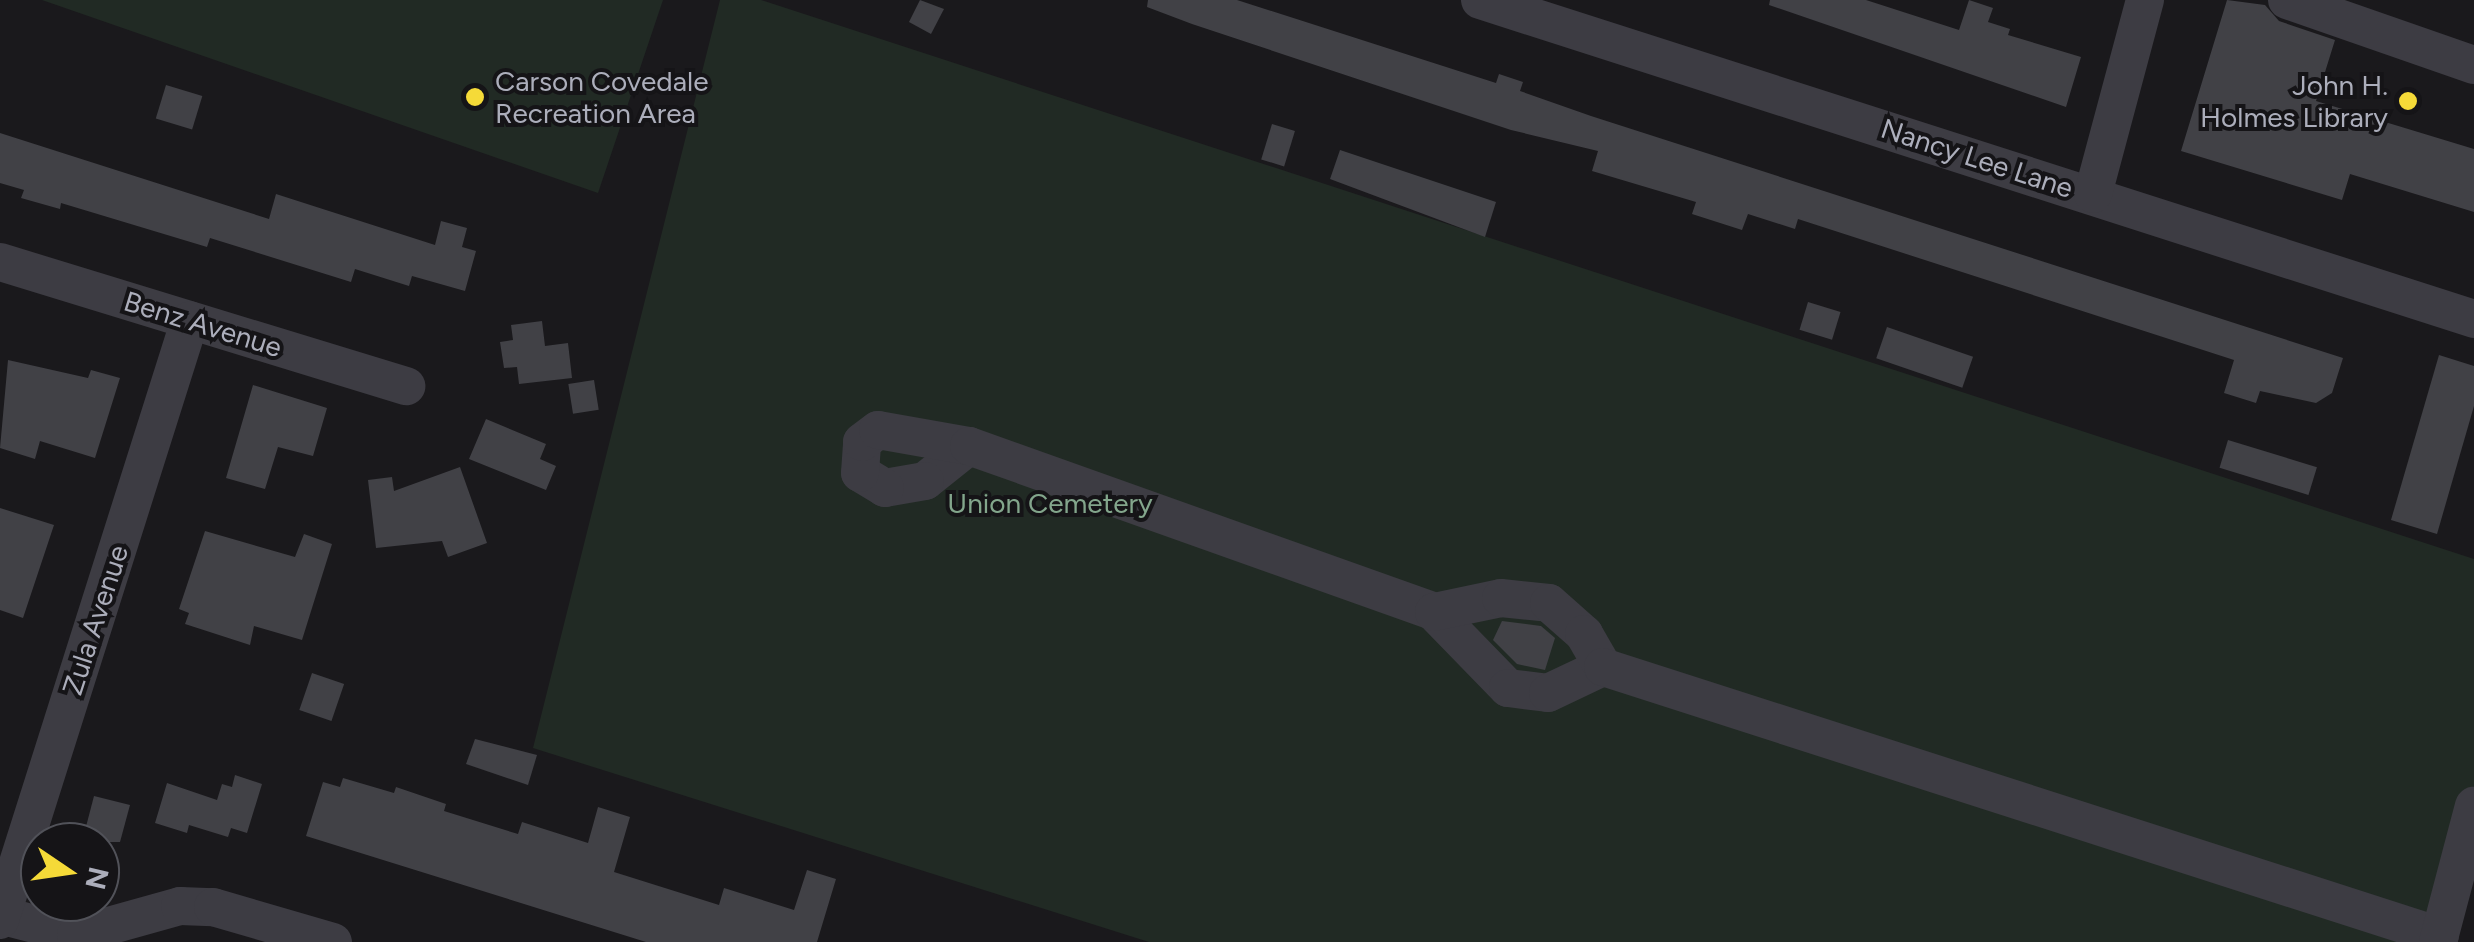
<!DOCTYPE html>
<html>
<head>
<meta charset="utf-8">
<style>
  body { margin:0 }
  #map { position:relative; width:2474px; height:942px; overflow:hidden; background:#1a191c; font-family:Figtree,sans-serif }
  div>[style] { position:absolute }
  .green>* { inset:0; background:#212a24 }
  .building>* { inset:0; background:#414146; transform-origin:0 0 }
  .minor>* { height:38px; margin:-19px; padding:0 19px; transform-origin:19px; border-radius:19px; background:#3d3c43 }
  .dots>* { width:28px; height:28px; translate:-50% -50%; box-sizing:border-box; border:5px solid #151417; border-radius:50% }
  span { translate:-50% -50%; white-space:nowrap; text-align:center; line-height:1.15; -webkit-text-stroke:8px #151417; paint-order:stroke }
  .poi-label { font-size:28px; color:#acaebb }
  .left { translate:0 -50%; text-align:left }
  .right { translate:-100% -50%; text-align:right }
  .street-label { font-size:28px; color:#acaebb }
  .park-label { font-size:28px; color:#83a68c }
  .north { position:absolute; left:20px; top:822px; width:100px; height:100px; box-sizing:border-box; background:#151417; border:2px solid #515259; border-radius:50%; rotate:103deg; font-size:28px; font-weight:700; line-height:40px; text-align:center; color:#acaebb }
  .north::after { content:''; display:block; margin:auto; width:35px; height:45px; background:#f5da38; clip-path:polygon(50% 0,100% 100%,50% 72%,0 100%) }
</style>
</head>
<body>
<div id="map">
  <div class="green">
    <i style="clip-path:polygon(42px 0,663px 0,598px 193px)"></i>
    <i style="clip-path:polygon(720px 0,761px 0,2474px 559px,2474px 806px,2438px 942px,1149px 942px,533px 748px)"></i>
  </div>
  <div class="building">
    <i style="clip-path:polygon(920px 0,944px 9px,931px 34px,909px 22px)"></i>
    <i style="clip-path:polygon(1148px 0,1237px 0,1496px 83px,1499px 74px,1523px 82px,1520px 91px,1591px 116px,2343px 358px,2332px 393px,2316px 403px,2260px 391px,2256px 403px,2224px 393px,2234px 360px,1798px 219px,1795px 229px,1748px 214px,1742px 230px,1692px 214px,1696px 202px,1592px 171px,1598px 151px,1511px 130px,1192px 24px,1147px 7px)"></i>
    <i style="clip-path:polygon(1770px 0,1866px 0,1959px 30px,1969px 0,1993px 8px,1988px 22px,2010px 29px,2008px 35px,2081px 57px,2066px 107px,1769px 5px)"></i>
    <i style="clip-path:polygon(2227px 0,2265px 5px,2279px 21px,2335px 40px,2316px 101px,2474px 149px,2474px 212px,2350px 174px,2342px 200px,2181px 151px)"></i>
    <i style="left:166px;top:85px;width:38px;height:35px;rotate:17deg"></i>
    <i style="left:1272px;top:124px;width:24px;height:37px;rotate:17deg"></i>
    <i style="clip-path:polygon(0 133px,269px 219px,276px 194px,435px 245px,441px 221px,467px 228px,462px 247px,476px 251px,465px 291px,412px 276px,409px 286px,355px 269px,351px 282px,210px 238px,207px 247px,61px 203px,60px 209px,21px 198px,24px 190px,0 183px)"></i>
    <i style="clip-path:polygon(1340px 150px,1496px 202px,1485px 237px,1330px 179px)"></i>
    <i style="left:1808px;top:302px;width:34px;height:29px;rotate:17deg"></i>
    <i style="clip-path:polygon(542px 321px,545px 346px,568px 343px,572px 378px,519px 384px,517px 367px,504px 368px,500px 342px,513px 340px,511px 325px)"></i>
    <i style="left:1887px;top:327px;width:91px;height:33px;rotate:19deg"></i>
    <i style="clip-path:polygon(2439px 355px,2474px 366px,2474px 406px,2437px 534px,2391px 520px)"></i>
    <i style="clip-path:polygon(8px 360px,88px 378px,91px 370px,120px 378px,95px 458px,40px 441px,35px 459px,0 448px)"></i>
    <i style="left:594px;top:380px;width:30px;height:26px;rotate:81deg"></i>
    <i style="clip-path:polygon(253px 385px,327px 408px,313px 456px,278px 447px,265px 489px,226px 478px)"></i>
    <i style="clip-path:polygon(486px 419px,546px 444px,540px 459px,556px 466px,546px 490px,469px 459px)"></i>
    <i style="left:2228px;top:440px;width:93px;height:29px;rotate:17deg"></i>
    <i style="clip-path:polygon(460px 467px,487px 543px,448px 557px,442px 541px,376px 548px,368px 480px,392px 477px,394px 491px)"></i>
    <i style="clip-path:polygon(0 508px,54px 525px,23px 618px,0 610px)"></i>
    <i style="clip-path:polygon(205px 531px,295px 557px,304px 534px,332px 544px,302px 640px,254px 626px,250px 645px,185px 624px,189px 613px,179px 609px)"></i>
    <i style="clip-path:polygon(1502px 621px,1541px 626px,1555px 638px,1545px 670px,1517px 664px,1493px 640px)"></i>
    <i style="left:312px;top:673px;width:34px;height:39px;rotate:19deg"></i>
    <i style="clip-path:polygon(475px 739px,537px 755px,528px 785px,466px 764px)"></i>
    <i style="clip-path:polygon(235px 775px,262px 784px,247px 833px,231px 828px,228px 837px,189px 825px,187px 833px,155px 823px,167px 783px,217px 800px,222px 784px,232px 787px)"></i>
    <i style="clip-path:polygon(343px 778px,394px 793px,396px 787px,446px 804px,444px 811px,518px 834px,522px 822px,588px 843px,598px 807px,630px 817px,614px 872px,719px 905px,724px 888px,794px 910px,807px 870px,836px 879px,817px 942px,646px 942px,306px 836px,323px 782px,340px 787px)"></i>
    <i style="clip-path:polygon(94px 796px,130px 805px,120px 842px,82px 842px)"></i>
  </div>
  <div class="minor">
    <i style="left:1480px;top:0;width:1044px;rotate:17.79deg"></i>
    <i style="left:2287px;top:0;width:198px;rotate:19.2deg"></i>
    <i style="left:2093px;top:194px;width:201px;rotate:-75deg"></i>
    <i style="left:0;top:262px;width:425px;rotate:17deg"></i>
    <i style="left:969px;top:446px;width:56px;rotate:141.5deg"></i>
    <i style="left:925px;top:481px;width:41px;rotate:170.1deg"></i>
    <i style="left:885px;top:488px;width:29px;rotate:-149deg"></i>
    <i style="left:860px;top:473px;width:31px;rotate:-86deg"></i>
    <i style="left:862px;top:442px;width:20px;rotate:-37deg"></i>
    <i style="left:878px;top:430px;width:92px;rotate:10deg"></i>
    <i style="left:969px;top:446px;width:494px;rotate:19.6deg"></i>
    <i style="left:1434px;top:612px;width:106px;rotate:45.8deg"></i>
    <i style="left:1508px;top:688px;width:40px;rotate:7.1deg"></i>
    <i style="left:1548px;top:693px;width:61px;rotate:-25.3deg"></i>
    <i style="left:1434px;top:612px;width:68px;rotate:-11.8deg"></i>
    <i style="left:1501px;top:598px;width:48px;rotate:5.9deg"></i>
    <i style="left:1549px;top:603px;width:47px;rotate:41.5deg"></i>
    <i style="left:1584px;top:634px;width:38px;rotate:60deg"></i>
    <i style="left:1603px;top:667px;width:879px;rotate:17.82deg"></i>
    <i style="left:0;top:915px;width:79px;rotate:14.7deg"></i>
    <i style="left:76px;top:935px;width:108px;rotate:-15.6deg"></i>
    <i style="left:180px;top:906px;width:33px;rotate:2deg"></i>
    <i style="left:213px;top:907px;width:125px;rotate:16.3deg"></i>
    <i style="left:0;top:920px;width:629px;rotate:-72.43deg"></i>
    <i style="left:2438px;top:942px;width:141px;rotate:-75.2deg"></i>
  </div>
  <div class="dots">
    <i style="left:475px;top:97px;background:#f5da38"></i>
    <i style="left:2408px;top:101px;background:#f5da38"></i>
  </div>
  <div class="poi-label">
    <span class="left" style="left:495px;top:97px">Carson Covedale<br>Recreation Area</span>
    <span class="right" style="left:2388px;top:101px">John H.<br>Holmes Library</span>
  </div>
  <div class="street-label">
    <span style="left:1977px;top:158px;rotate:18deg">Nancy Lee Lane</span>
    <span style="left:203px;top:324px;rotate:17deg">Benz Avenue</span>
    <span style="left:95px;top:620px;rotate:-72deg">Zula Avenue</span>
  </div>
  <div class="park-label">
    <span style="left:1050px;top:503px">Union Cemetery</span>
  </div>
  <div class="north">N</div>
</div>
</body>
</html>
